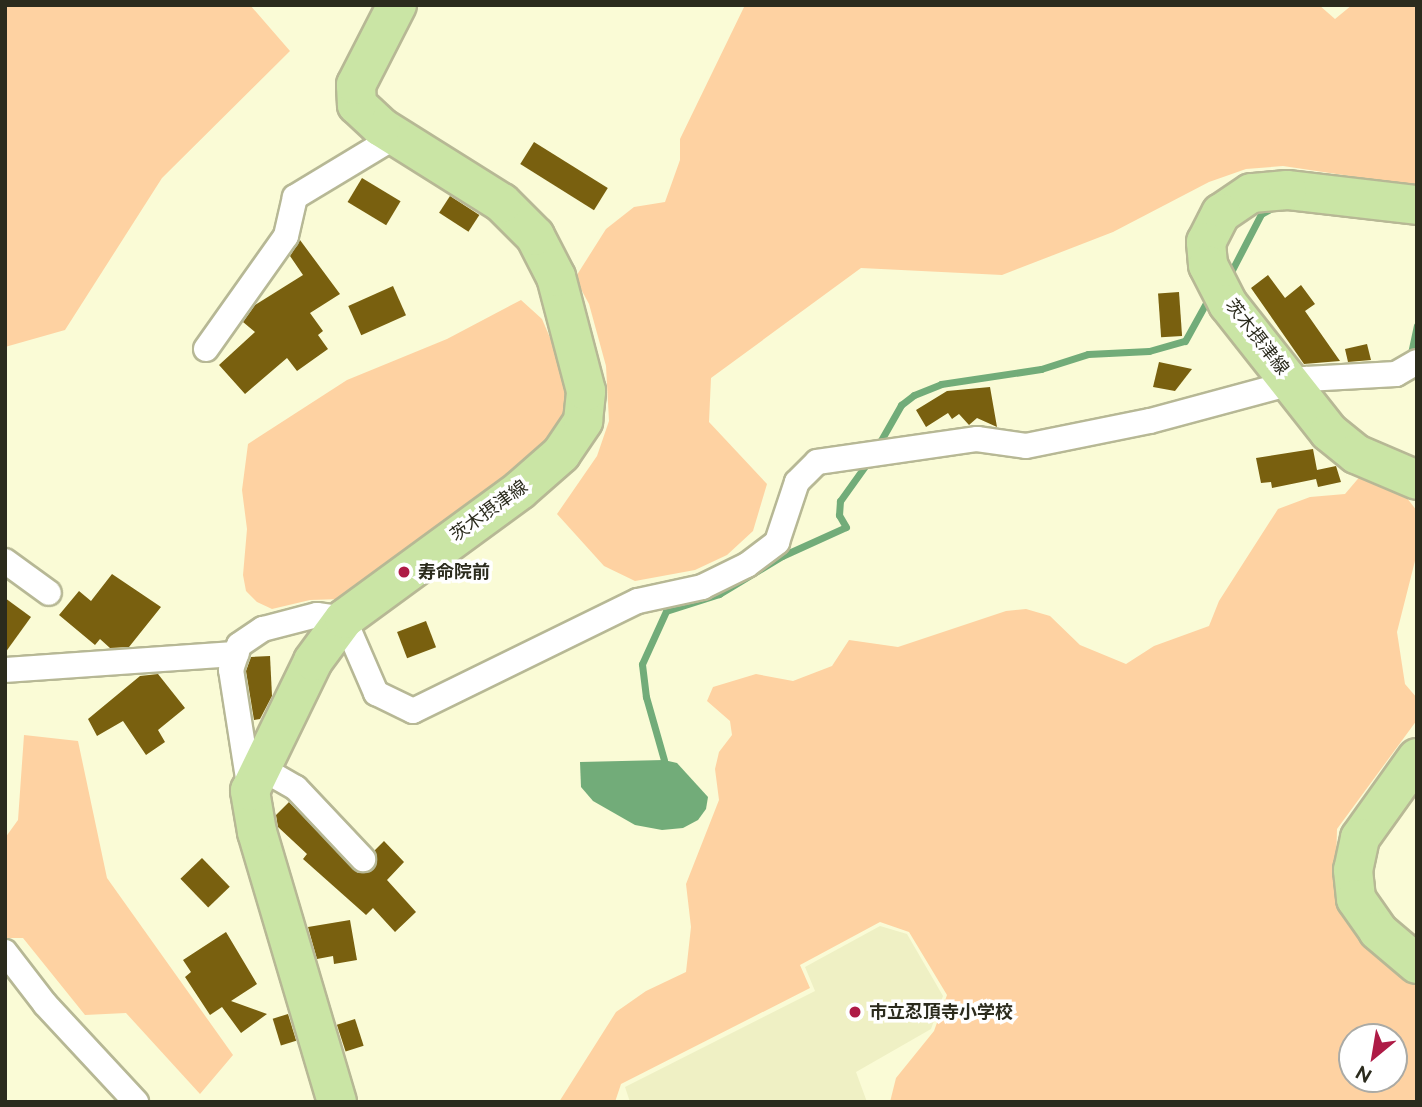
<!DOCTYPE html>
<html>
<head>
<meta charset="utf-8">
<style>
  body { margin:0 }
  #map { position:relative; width:1422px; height:1107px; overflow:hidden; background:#fafbd6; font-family:Raleway,"Noto Sans JP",sans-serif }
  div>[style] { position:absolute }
  .built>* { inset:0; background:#eff0c4 }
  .green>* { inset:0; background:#fed2a2 }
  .water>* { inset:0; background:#72ac79 }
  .stream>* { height:7px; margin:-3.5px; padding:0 3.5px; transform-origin:3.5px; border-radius:3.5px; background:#72ac79 }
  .building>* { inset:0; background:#79600f; transform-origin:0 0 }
  .roads { filter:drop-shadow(2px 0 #b7b895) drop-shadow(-2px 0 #b7b895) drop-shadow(0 2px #b7b895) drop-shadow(0 -2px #b7b895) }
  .minor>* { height:24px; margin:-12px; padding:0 12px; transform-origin:12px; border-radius:12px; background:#fff }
  .primary>* { height:38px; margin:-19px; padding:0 19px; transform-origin:19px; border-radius:19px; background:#cae5a5 }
  .dots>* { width:19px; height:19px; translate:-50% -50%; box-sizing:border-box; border:4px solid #fff; border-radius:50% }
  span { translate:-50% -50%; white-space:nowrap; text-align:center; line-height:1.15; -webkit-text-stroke:7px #fff; paint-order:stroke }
  .street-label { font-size:18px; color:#2b2b1d }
  .poi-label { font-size:18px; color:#2b2b1d; font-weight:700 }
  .left { translate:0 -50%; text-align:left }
  .frame { position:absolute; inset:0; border:7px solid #2b2b1d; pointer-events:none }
  .north { position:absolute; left:1338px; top:1023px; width:70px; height:70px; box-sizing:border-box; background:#fff; border:2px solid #aaaaa5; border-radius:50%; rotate:210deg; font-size:19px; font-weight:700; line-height:28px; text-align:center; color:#2b2b1d }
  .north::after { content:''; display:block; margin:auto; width:24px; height:32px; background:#ae1b46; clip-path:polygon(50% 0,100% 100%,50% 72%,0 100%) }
</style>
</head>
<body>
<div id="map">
  <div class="built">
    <i style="clip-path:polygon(880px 926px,907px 934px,943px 996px,931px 1029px,856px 1072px,867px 1102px,630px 1102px,625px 1087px,815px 991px,805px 967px)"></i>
  </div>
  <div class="green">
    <i style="clip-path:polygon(5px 5px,250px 5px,290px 51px,162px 178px,65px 330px,5px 347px)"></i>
    <i style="clip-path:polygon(745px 5px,1319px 5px,1335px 19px,1352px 5px,1417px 5px,1417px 186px,1283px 166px,1246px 169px,1209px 182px,1113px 232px,1002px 275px,861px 268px,711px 378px,709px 422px,767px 484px,753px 531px,727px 555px,695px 570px,635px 581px,604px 566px,557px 514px,597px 456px,609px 421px,606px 366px,589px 304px,575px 278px,606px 229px,634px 207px,665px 202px,680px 160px,680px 139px)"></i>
    <i style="clip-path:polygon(521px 300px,542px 319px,569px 382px,565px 412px,547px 448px,342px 599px,310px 600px,272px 609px,257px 602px,246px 591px,243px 575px,247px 529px,242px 490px,248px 444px,347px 380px,447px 339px)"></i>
    <i style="clip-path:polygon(evenodd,1362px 474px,1400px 489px,1417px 511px,1417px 553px,1397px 632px,1405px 684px,1417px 698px,1417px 720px,1337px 829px,1336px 867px,1417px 982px,1417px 1102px,890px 1102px,896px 1078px,934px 1031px,947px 995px,909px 932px,880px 922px,800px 965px,810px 988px,621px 1084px,615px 1102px,559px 1102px,616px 1012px,646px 991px,686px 972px,691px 927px,686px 884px,719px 800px,715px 769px,719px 752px,732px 735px,730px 721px,707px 701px,713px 687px,756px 674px,793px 681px,832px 666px,849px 640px,898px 647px,1006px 611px,1026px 609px,1050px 616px,1080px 645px,1126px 664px,1154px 646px,1209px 626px,1219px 601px,1278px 509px,1310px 497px,1345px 494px,1362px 474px,1352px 1037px,1394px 1037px,1394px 1079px,1352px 1079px,1352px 1037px)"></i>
    <i style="clip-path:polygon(24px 735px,78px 741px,107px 878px,233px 1055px,200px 1094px,126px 1013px,85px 1015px,23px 938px,5px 938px,5px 838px,18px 820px)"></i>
  </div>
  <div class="water">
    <i style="clip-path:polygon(664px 760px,677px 763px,708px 797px,706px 809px,698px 820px,683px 828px,662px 830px,635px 825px,593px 801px,581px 787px,580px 762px)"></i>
  </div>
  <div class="stream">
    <i style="left:1232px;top:270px;width:63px;rotate:-62.6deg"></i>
    <i style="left:1261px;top:214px;width:13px;rotate:-29deg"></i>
    <i style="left:1410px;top:358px;width:33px;rotate:-78deg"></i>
    <i style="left:876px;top:449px;width:51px;rotate:-60.4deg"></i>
    <i style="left:901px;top:405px;width:16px;rotate:-38deg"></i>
    <i style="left:914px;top:395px;width:29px;rotate:-22deg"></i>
    <i style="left:941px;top:384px;width:101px;rotate:-8.5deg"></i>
    <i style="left:1041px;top:369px;width:49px;rotate:-17.7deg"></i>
    <i style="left:1088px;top:354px;width:61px;rotate:-2.8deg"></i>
    <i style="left:1149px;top:351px;width:37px;rotate:-16deg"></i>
    <i style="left:1185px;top:341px;width:43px;rotate:-61.1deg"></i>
    <i style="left:664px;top:760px;width:66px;rotate:-105.9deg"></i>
    <i style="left:646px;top:697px;width:33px;rotate:-97deg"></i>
    <i style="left:642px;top:664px;width:58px;rotate:-65.6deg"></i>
    <i style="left:666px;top:611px;width:56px;rotate:-17.8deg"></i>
    <i style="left:719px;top:594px;width:74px;rotate:-31.1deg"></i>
    <i style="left:782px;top:556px;width:70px;rotate:-24.4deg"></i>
    <i style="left:846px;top:527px;width:14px;rotate:-120deg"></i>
    <i style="left:839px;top:515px;width:14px;rotate:-86deg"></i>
    <i style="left:840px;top:501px;width:52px;rotate:-54.5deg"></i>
  </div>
  <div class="building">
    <i style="left:534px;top:142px;width:87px;height:26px;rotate:32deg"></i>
    <i style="left:362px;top:178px;width:45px;height:28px;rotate:31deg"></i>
    <i style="left:450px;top:196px;width:35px;height:20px;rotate:33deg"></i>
    <i style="clip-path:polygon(300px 240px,340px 294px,310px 313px,323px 331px,318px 335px,328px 349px,297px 371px,287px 358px,245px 394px,219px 365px,255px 332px,243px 322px,255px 305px,303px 275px,290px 256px)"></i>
    <i style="clip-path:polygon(1268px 275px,1285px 298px,1301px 285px,1315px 304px,1305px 311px,1340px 361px,1304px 364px,1251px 288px)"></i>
    <i style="left:393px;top:286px;width:32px;height:49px;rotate:66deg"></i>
    <i style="left:1179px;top:292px;width:44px;height:21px;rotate:86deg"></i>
    <i style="clip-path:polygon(1367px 344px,1371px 360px,1348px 362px,1345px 349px)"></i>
    <i style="clip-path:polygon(1159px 362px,1192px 369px,1175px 391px,1153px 387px)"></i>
    <i style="clip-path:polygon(990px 387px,997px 427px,977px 418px,969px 425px,959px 414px,952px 419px,948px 413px,926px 427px,916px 410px,947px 391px)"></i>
    <i style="clip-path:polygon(1313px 449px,1317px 470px,1336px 466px,1341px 482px,1318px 487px,1316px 479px,1272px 488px,1271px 482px,1261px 483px,1256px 458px)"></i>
    <i style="clip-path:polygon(112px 574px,161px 607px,129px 647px,110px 648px,100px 639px,95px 645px,59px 615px,79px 591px,91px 601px)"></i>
    <i style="clip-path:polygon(5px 598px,31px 617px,5px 653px)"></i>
    <i style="left:426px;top:621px;width:28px;height:31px;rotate:69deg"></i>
    <i style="clip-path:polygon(270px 656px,272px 696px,260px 719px,254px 720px,246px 671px,251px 657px)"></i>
    <i style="clip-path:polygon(158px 674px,185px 708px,158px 730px,165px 742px,146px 755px,123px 721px,97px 736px,88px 719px,140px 676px)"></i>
    <i style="clip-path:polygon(289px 802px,358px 873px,374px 869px,375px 850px,384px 841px,404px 862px,387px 880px,416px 912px,395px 932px,373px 908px,366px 915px,303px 859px,307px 854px,278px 827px,276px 815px)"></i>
    <i style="left:202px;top:858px;width:40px;height:30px;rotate:46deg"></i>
    <i style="clip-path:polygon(350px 920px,357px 960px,334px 964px,333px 956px,317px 959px,308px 927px)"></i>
    <i style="clip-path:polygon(226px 932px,257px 984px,231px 1001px,267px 1014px,241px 1033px,222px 1007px,210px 1015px,185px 977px,191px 972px,183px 960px)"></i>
    <i style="left:288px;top:1014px;width:28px;height:16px;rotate:73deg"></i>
    <i style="left:355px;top:1019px;width:28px;height:19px;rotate:72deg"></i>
  </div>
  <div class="roads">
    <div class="minor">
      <i style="left:206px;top:349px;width:138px;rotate:-54.7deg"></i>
      <i style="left:286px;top:236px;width:40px;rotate:-77deg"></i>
      <i style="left:295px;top:197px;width:118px;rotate:-31.1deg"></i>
      <i style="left:5px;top:561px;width:54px;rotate:36deg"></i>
      <i style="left:5px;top:670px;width:232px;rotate:-4deg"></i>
      <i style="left:261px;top:768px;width:40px;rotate:29.7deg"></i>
      <i style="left:296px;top:788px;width:98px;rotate:46.7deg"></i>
      <i style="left:250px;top:791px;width:122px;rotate:-98.9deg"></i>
      <i style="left:231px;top:670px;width:26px;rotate:-72deg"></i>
      <i style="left:239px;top:645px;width:29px;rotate:-34deg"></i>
      <i style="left:263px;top:629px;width:56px;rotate:-14.5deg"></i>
      <i style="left:317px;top:615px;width:27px;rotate:8deg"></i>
      <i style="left:344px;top:619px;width:81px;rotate:66.6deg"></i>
      <i style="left:376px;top:693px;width:41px;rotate:25.9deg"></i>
      <i style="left:413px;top:711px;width:250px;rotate:-26.1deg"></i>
      <i style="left:638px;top:601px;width:66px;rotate:-12.3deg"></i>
      <i style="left:702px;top:587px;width:50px;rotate:-26.1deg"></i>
      <i style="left:747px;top:565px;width:38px;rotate:-37deg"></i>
      <i style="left:777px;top:542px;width:63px;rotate:-71.6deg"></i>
      <i style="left:797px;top:482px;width:28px;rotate:-45deg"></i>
      <i style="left:817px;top:462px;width:162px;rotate:-8.2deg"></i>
      <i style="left:977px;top:439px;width:49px;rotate:8.1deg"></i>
      <i style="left:1026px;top:446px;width:126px;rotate:-11.4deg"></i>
      <i style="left:1150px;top:421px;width:162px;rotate:-15.1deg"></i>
      <i style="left:1306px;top:379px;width:90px;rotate:-3.2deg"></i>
      <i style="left:1396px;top:374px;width:24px;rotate:-30deg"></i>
      <i style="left:5px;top:952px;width:66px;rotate:52.4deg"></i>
      <i style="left:45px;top:1004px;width:134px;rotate:47.1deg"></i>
    </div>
    <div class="primary">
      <i style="left:1417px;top:205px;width:131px;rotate:-173.4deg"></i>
      <i style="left:1287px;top:190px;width:36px;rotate:175deg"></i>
      <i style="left:1251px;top:193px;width:36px;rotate:146deg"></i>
      <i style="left:1221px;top:213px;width:33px;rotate:117deg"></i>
      <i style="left:1206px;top:242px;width:23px;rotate:85deg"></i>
      <i style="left:1208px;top:265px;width:44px;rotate:62.9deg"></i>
      <i style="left:1228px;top:304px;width:163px;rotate:51.7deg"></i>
      <i style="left:1329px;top:432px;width:35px;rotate:39deg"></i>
      <i style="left:1356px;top:454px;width:66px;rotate:23.1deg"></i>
      <i style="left:1417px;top:758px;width:98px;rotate:125.5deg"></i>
      <i style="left:1360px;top:838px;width:33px;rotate:102deg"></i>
      <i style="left:1353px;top:870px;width:29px;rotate:84deg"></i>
      <i style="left:1356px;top:899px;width:39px;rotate:55deg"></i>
      <i style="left:1378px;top:931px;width:51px;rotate:40.2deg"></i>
      <i style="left:337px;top:1102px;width:282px;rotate:-106.5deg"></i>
      <i style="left:257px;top:832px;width:42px;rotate:-99.7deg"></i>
      <i style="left:250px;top:791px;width:144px;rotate:-64.1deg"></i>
      <i style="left:313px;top:661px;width:52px;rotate:-53.6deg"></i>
      <i style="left:344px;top:619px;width:218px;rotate:-36.2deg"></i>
      <i style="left:520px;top:490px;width:55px;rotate:-41.3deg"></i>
      <i style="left:561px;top:454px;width:40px;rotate:-56deg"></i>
      <i style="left:583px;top:421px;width:30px;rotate:-84deg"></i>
      <i style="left:586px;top:391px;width:118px;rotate:-104.7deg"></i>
      <i style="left:556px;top:277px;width:46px;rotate:-117.1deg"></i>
      <i style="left:535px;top:236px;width:47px;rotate:-135deg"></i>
      <i style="left:502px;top:203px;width:143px;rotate:-147.9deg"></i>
      <i style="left:381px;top:127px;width:33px;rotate:-137deg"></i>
      <i style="left:357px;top:105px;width:20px;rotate:-93deg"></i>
      <i style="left:356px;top:85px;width:90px;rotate:-62.9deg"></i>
    </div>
  </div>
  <div class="dots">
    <i style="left:404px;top:572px;background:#ae1b46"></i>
    <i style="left:855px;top:1012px;background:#ae1b46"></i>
  </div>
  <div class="street-label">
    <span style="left:1257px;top:337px;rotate:52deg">茨木摂津線</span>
    <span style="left:489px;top:511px;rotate:-36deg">茨木摂津線</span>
  </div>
  <div class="poi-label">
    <span class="left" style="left:418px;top:572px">寿命院前</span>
    <span class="left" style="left:869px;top:1012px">市立忍頂寺小学校</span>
  </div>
  <div class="frame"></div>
  <div class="north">N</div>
</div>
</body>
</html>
